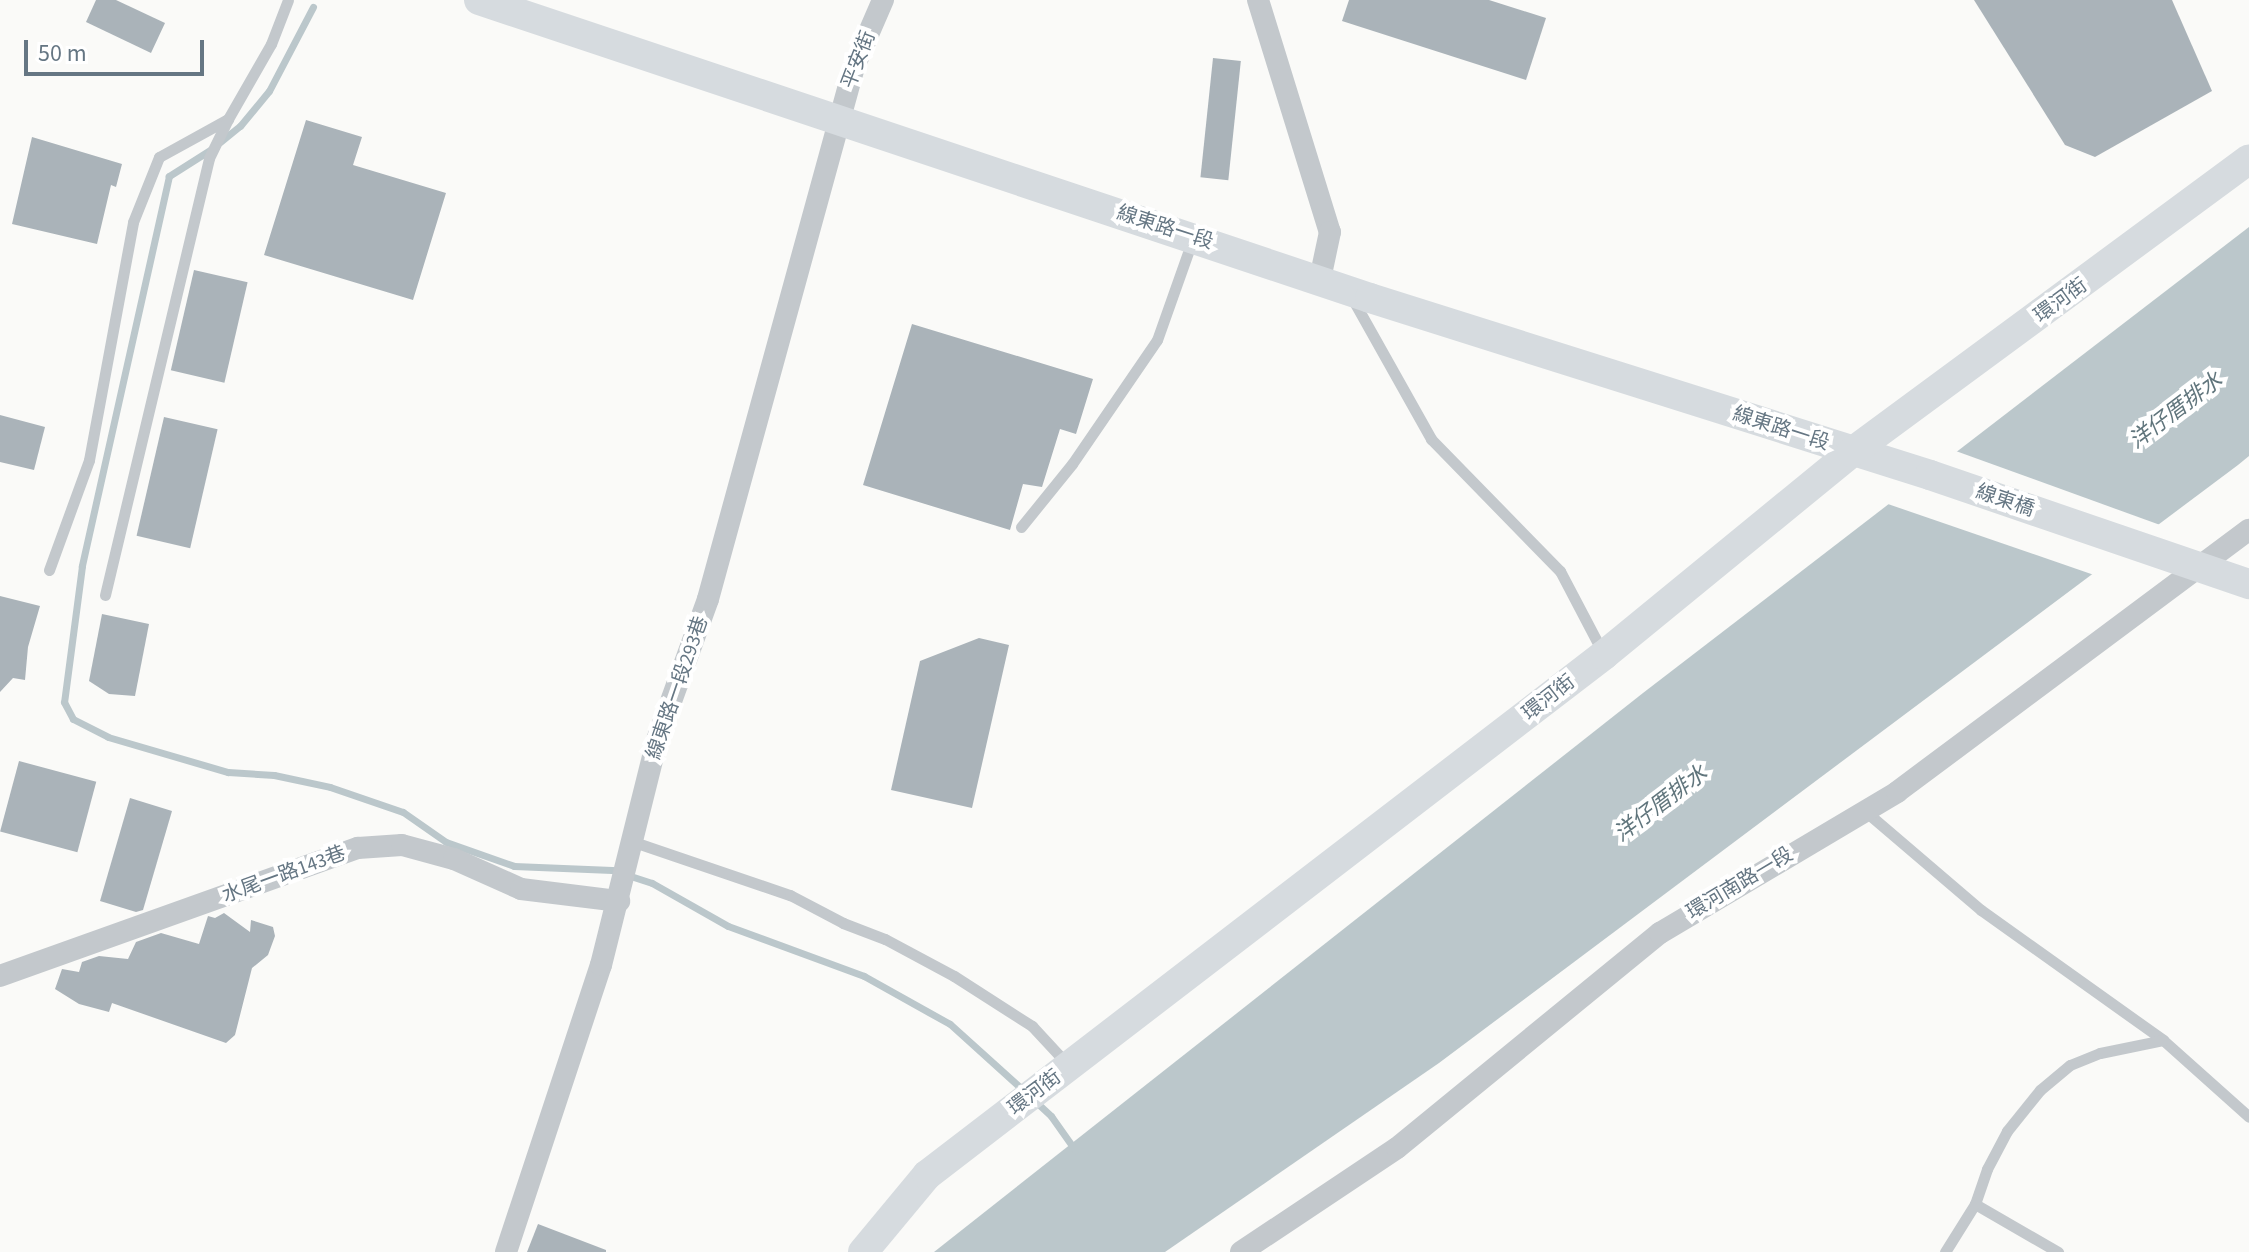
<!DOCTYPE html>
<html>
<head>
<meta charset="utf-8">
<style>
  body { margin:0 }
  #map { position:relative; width:2249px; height:1252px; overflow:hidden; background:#fafaf8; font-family:"Source Sans 3","Noto Sans TC",sans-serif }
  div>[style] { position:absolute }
  .water>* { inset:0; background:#bbc7cb }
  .pier>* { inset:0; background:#fafaf8 }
  .stream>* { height:7px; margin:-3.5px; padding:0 3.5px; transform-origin:3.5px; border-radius:3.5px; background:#bbc7cb }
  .building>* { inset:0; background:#aab3b9; transform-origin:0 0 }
  .lane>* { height:11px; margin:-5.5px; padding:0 5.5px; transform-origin:5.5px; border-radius:5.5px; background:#c3c8cc }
  .street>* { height:22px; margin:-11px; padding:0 11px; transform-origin:11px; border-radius:11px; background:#c3c8cc }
  .secondary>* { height:30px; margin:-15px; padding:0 15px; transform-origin:15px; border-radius:15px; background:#d6dbdf }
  span { translate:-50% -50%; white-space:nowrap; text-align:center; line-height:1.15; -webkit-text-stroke:8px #fff; paint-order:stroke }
  .street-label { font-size:20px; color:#657683 }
  .water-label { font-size:22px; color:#60757c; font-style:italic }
  .scale { position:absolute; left:24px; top:40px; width:180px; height:36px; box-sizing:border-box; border:4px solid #657683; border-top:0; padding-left:10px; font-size:24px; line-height:28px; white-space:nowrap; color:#657683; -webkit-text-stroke:6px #fff; paint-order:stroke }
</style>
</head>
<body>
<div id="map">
  <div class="water">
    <i style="clip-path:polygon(2249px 227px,2249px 456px,2238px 465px,1439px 1063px,1165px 1252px,934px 1252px,1643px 693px)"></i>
  </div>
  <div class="pier">
    <i style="clip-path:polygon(1953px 450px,2163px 526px,2097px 576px,1885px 503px)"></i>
  </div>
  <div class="stream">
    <i style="left:220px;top:142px;width:26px;rotate:-39deg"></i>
    <i style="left:240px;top:126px;width:45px;rotate:-50.4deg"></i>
    <i style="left:269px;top:91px;width:95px;rotate:-62.4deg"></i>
    <i style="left:210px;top:150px;width:49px;rotate:147.6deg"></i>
    <i style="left:169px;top:176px;width:400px;rotate:102.6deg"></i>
    <i style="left:82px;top:566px;width:137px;rotate:97.5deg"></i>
    <i style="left:64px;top:702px;width:19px;rotate:62deg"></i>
    <i style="left:73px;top:719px;width:39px;rotate:27deg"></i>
    <i style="left:108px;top:737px;width:125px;rotate:16.3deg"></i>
    <i style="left:228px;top:772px;width:46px;rotate:3.7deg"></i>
    <i style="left:274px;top:775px;width:57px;rotate:12.1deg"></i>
    <i style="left:330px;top:787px;width:77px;rotate:18.9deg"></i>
    <i style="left:403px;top:812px;width:52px;rotate:34.9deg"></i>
    <i style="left:446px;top:842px;width:72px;rotate:19.4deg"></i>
    <i style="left:514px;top:866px;width:98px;rotate:2.3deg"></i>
    <i style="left:612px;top:870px;width:42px;rotate:18deg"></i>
    <i style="left:652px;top:883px;width:87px;rotate:29.5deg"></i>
    <i style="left:728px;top:926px;width:145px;rotate:20.2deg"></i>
    <i style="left:864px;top:976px;width:98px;rotate:29.2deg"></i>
    <i style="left:950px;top:1024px;width:98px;rotate:42.1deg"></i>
    <i style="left:1035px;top:1101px;width:22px;rotate:43deg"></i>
    <i style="left:1051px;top:1116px;width:42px;rotate:54.8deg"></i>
  </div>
  <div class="building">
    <i style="clip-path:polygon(96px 0,116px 0,165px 23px,151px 53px,86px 22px)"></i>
    <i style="clip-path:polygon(1349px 0,1489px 0,1546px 18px,1526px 80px,1342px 21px)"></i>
    <i style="clip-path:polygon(1974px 0,2172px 0,2212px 91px,2095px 157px,2065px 145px)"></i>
    <i style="left:1213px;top:58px;width:28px;height:120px;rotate:6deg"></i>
    <i style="clip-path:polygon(306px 120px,362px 137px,353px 165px,446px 193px,413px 300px,264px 255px)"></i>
    <i style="clip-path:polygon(32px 137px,122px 164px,116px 187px,111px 185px,97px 244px,12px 224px)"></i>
    <i style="left:194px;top:270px;width:55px;height:103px;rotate:13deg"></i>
    <i style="clip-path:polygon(912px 324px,1093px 379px,1076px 434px,1060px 429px,1042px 487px,1023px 484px,1010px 530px,863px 485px)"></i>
    <i style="clip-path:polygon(0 415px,45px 427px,34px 470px,0 462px)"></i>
    <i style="left:164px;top:417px;width:55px;height:122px;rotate:13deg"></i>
    <i style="clip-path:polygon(0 596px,40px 606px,28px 647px,25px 680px,13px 678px,0 692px)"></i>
    <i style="clip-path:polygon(102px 614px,149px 624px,135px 696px,109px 694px,89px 681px)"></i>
    <i style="clip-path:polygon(979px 638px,1009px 645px,972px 808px,891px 790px,920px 661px)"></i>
    <i style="left:19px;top:761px;width:80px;height:73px;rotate:15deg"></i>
    <i style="clip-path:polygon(130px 798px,172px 811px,143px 910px,136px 912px,100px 901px)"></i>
    <i style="clip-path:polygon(224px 913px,250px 932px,251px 920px,273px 927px,275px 936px,268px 955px,252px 968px,235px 1035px,226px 1043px,112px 1003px,109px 1012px,79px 1004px,55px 989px,62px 969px,79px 972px,82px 962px,99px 956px,128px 959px,136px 942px,161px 933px,199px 944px,208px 916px,215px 918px)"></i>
    <i style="clip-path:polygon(538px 1224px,606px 1250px,606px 1252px,527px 1252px)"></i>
  </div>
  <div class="lane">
    <i style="left:1352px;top:298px;width:162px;rotate:60.7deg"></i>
    <i style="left:1431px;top:439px;width:185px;rotate:45.7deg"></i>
    <i style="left:1560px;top:571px;width:93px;rotate:62.3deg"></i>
    <i style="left:1021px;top:527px;width:81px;rotate:-51deg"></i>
    <i style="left:1072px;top:464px;width:150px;rotate:-55.6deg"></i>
    <i style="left:1157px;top:340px;width:105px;rotate:-70.5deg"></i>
    <i style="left:49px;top:570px;width:117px;rotate:-70deg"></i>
    <i style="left:89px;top:460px;width:242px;rotate:-79.5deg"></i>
    <i style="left:133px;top:222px;width:70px;rotate:-68.2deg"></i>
    <i style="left:159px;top:157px;width:79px;rotate:-28.8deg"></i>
    <i style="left:228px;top:119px;width:86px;rotate:-60.2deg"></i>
    <i style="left:271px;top:44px;width:47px;rotate:-68.9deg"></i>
    <i style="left:105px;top:595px;width:449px;rotate:-76.6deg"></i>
    <i style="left:209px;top:158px;width:43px;rotate:-64deg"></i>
    <i style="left:1865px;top:811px;width:153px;rotate:40.5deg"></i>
    <i style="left:1981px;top:910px;width:224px;rotate:35.5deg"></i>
    <i style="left:2163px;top:1040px;width:115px;rotate:41.8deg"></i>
    <i style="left:634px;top:842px;width:165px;rotate:18.8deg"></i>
    <i style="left:790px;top:895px;width:60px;rotate:27.8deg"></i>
    <i style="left:843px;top:923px;width:45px;rotate:20.9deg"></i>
    <i style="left:885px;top:939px;width:78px;rotate:28.2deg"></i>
    <i style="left:954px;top:976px;width:93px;rotate:32.7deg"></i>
    <i style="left:1032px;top:1026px;width:54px;rotate:47.2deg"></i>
    <i style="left:1975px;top:1204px;width:96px;rotate:30deg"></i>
    <i style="left:1945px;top:1252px;width:57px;rotate:-58deg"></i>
    <i style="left:1975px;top:1204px;width:37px;rotate:-71deg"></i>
    <i style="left:1987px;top:1169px;width:43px;rotate:-62.2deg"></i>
    <i style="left:2007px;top:1131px;width:53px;rotate:-51.2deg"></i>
    <i style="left:2040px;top:1090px;width:39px;rotate:-40deg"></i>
    <i style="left:2070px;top:1065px;width:32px;rotate:-22deg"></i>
    <i style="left:2100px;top:1053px;width:64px;rotate:-11.7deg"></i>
  </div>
  <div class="street">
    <i style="left:1258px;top:0;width:243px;rotate:72.8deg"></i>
    <i style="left:1330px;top:232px;width:48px;rotate:102deg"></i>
    <i style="left:0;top:976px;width:380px;rotate:-19.7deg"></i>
    <i style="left:358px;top:848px;width:44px;rotate:-3.9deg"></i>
    <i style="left:402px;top:845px;width:54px;rotate:15.1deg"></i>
    <i style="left:454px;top:859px;width:73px;rotate:24.1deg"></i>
    <i style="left:521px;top:889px;width:99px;rotate:7deg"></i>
    <i style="left:506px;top:1252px;width:302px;rotate:-71.7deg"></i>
    <i style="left:601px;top:965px;width:232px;rotate:-76deg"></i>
    <i style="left:657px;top:740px;width:150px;rotate:-70.1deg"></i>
    <i style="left:708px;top:599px;width:552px;rotate:-74.65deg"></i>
    <i style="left:854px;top:67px;width:73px;rotate:-66.6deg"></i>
    <i style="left:1241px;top:1252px;width:187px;rotate:-33.7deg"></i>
    <i style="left:1397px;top:1148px;width:340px;rotate:-39.3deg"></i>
    <i style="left:1660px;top:933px;width:276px;rotate:-30.7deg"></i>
    <i style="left:1897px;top:792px;width:439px;rotate:-36.7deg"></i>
  </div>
  <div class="secondary">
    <i style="left:479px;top:0;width:940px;rotate:18.49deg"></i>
    <i style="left:1370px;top:298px;width:587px;rotate:17.54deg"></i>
    <i style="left:1930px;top:475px;width:337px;rotate:18.9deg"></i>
    <i style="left:863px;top:1252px;width:100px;rotate:-50.3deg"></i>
    <i style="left:927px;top:1175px;width:854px;rotate:-37.53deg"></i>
    <i style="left:1604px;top:655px;width:320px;rotate:-39.3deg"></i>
    <i style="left:1852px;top:452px;width:493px;rotate:-36.4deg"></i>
  </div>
  <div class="street-label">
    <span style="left:859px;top:60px;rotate:-69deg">平安街</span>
    <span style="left:1165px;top:228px;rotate:18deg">線東路一段</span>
    <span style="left:2061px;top:301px;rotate:-36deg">環河街</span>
    <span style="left:1781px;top:429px;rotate:18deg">線東路一段</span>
    <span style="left:2005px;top:501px;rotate:19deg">線東橋</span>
    <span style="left:678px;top:688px;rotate:-71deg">線東路一段293巷</span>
    <span style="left:1549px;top:698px;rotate:-38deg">環河街</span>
    <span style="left:284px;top:875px;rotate:-20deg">水尾一路143巷</span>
    <span style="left:1740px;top:884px;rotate:-31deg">環河南路一段</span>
    <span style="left:1035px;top:1093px;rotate:-37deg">環河街</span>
  </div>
  <div class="water-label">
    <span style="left:2176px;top:411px;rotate:-37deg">洋仔厝排水</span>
    <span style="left:1661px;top:804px;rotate:-37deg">洋仔厝排水</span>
  </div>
  <div class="scale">50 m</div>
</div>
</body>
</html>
